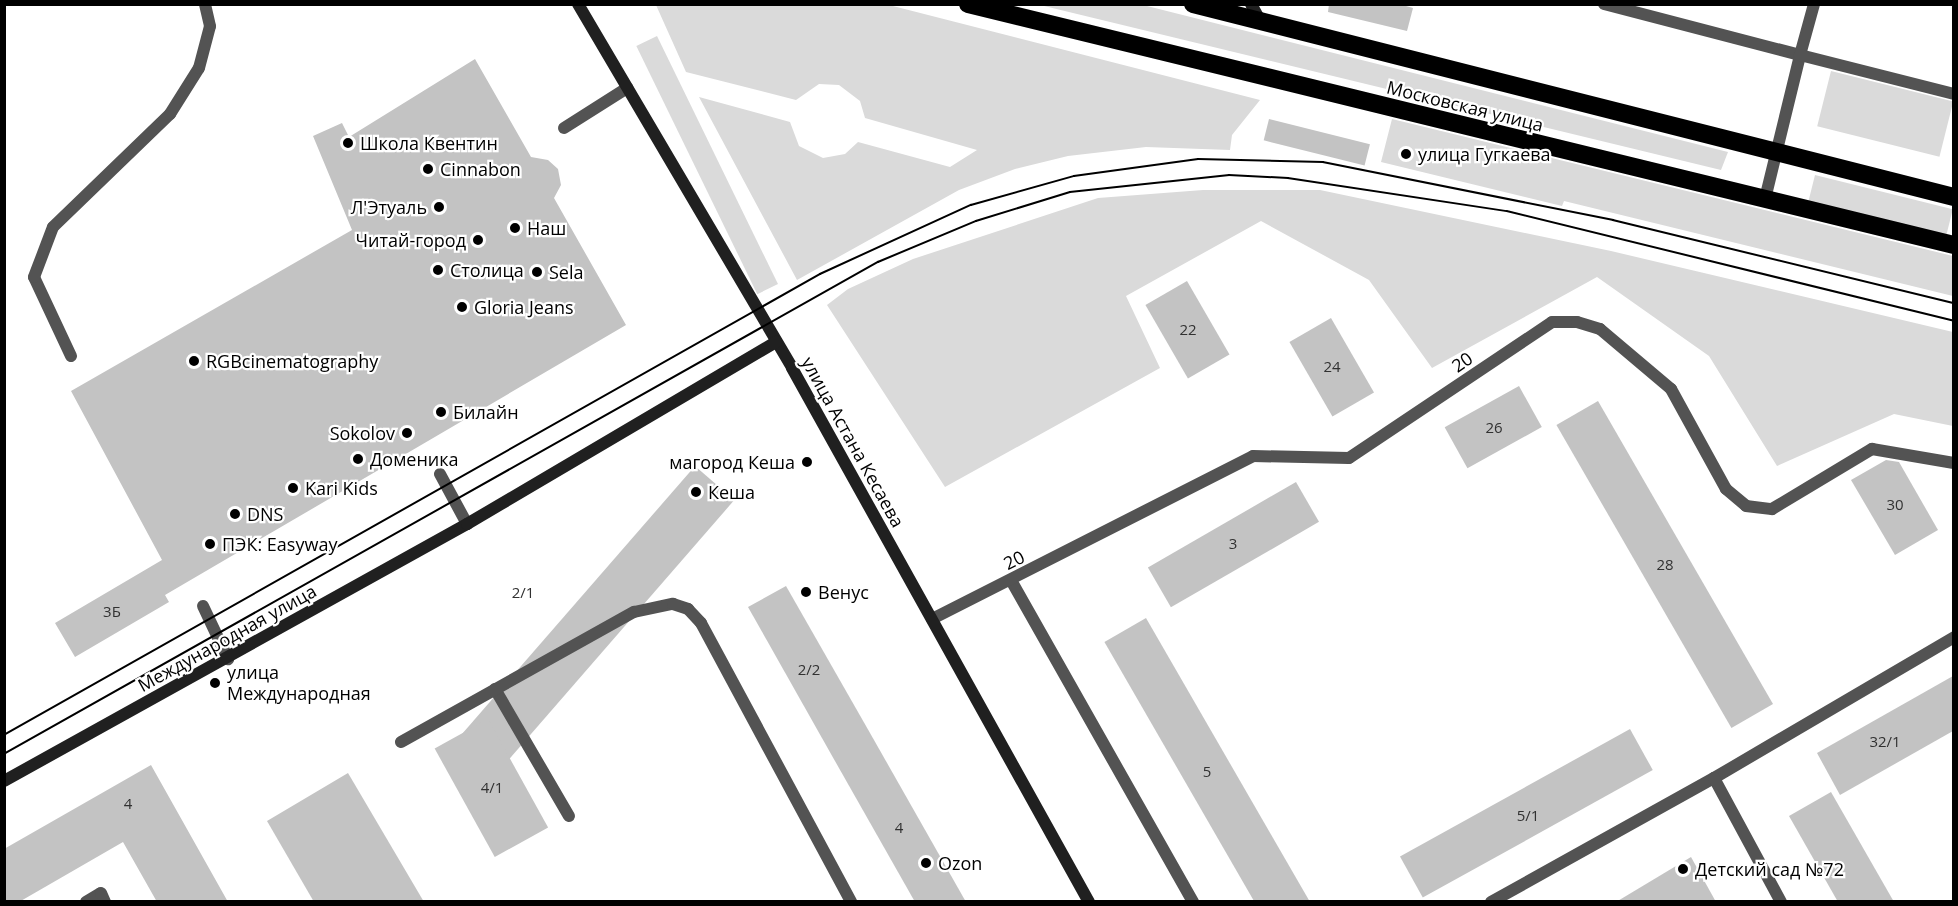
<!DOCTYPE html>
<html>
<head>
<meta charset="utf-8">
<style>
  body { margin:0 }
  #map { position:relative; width:1958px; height:906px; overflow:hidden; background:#fff; font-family:"Open Sans",sans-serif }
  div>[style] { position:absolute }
  .green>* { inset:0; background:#dadada; transform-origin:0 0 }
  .building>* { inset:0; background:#c3c3c3; transform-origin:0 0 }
  .lane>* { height:12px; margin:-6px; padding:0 6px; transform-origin:6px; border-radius:6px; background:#535353 }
  .secondary>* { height:12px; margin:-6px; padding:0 6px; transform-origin:6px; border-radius:6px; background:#202020 }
  .highway>* { height:18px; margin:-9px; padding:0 9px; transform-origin:9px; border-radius:9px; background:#000 }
  .tram>* { height:1.5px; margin:-0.75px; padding:0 0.75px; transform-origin:0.75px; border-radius:0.75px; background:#000 }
  .dots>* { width:16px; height:16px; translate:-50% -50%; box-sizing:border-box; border:3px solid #fff; border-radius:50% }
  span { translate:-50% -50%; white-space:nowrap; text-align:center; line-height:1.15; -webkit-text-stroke:4.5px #fff; paint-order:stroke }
  .number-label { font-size:15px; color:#313131 }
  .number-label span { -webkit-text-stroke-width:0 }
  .street-label { font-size:18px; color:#000 }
  .poi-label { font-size:18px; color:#000 }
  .left { translate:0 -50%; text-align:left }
  .right { translate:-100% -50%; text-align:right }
  .frame { position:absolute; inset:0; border:6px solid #000; pointer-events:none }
</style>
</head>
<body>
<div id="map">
  <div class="green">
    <i style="clip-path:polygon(656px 5px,889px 5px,1260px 100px,1232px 135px,1230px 150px,1146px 147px,1068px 156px,1015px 169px,959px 190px,797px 280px,699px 97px,790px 122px,799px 146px,823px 158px,845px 154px,858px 142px,950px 167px,977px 150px,865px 118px,860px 101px,839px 85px,819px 84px,796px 100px,686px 72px)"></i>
    <i style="clip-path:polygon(1040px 5px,1143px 5px,1728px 152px,1721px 170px)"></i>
    <i style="left:657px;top:36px;width:276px;height:23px;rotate:64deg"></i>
    <i style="left:1831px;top:71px;width:126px;height:57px;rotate:14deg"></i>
    <i style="clip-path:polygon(1392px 119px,1953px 256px,1953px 296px,1564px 201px,1562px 206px,1381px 162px)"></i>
    <i style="left:1815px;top:175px;width:142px;height:27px;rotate:14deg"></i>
    <i style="clip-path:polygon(1203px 190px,1320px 190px,1611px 251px,1953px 332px,1953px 426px,1894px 414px,1777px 466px,1709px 356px,1597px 277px,1432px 368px,1369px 280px,1261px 221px,1126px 296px,1160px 368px,945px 487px,827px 305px,848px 289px,913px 259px,1098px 198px)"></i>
  </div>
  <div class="building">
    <i style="clip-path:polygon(1329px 4px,1399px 4px,1413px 8px,1407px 31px,1328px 12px)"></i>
    <i style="clip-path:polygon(475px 59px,531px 157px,548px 160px,558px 169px,561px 185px,554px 198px,626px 325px,165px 595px,169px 602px,75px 657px,55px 623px,162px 560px,71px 391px,352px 230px,313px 136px,342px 123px,349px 137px)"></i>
    <i style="left:1269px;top:119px;width:104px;height:22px;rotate:14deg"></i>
    <i style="left:1187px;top:281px;width:85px;height:48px;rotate:60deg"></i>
    <i style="left:1331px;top:318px;width:86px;height:48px;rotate:60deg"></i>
    <i style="left:1519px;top:386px;width:47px;height:85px;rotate:61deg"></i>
    <i style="left:1598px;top:401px;width:350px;height:48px;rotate:60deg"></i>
    <i style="clip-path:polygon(1886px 460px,1899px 462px,1938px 530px,1895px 555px,1851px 480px)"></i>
    <i style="left:695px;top:466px;width:52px;height:382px;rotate:41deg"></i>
    <i style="left:1296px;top:482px;width:46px;height:171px;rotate:60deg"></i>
    <i style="clip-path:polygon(786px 586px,870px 733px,966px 902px,915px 902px,831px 754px,748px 607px)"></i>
    <i style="left:1146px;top:618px;width:328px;height:48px;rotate:60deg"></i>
    <i style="clip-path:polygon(1953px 676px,1953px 731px,1840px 795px,1817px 753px)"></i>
    <i style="left:488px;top:719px;width:124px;height:61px;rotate:61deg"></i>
    <i style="left:1630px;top:729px;width:47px;height:263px;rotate:61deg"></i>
    <i style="clip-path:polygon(151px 765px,228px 902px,157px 902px,123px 842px,19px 902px,4px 902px,4px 849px)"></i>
    <i style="clip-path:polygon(348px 773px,424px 902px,314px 902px,267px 821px)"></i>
    <i style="clip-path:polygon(1831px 792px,1894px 902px,1838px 902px,1789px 816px)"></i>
    <i style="clip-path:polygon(1691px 857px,1716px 902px,1616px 902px)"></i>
  </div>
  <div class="lane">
    <i style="left:1604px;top:4px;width:203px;rotate:14.6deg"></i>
    <i style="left:1800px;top:55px;width:53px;rotate:-74.6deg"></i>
    <i style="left:564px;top:128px;width:75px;rotate:-32.4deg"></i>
    <i style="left:1765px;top:199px;width:148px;rotate:-76.3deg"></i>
    <i style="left:1800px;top:55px;width:159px;rotate:14.2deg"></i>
    <i style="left:71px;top:356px;width:87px;rotate:-115.1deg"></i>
    <i style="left:34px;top:277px;width:53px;rotate:-69.2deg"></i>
    <i style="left:53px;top:227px;width:163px;rotate:-44deg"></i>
    <i style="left:170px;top:114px;width:54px;rotate:-57.8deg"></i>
    <i style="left:199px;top:68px;width:43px;rotate:-75.3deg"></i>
    <i style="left:210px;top:26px;width:23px;rotate:-103deg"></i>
    <i style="left:440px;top:474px;width:57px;rotate:61.6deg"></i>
    <i style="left:1012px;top:582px;width:368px;rotate:60.5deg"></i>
    <i style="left:203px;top:606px;width:59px;rotate:64.7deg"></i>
    <i style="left:932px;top:619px;width:360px;rotate:-26.9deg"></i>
    <i style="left:1253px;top:456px;width:96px;rotate:1.2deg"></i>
    <i style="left:1349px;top:458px;width:244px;rotate:-33.8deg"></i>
    <i style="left:1552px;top:322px;width:25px"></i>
    <i style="left:1577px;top:322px;width:24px;rotate:17deg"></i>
    <i style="left:1600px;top:329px;width:93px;rotate:40.2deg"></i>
    <i style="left:1671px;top:389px;width:114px;rotate:61.2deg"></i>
    <i style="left:1726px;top:489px;width:26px;rotate:40deg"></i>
    <i style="left:1746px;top:506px;width:26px;rotate:7deg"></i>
    <i style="left:1772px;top:509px;width:117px;rotate:-31deg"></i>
    <i style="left:1872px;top:449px;width:83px;rotate:9.7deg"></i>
    <i style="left:495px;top:689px;width:147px;rotate:59.8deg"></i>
    <i style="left:401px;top:742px;width:267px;rotate:-29.2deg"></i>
    <i style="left:634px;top:612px;width:40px;rotate:-12deg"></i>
    <i style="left:673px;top:604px;width:16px;rotate:18deg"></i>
    <i style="left:688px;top:609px;width:19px;rotate:47deg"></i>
    <i style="left:701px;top:623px;width:317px;rotate:61.7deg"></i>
    <i style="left:1714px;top:778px;width:278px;rotate:-30.4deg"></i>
    <i style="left:86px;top:902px;width:17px;rotate:-31deg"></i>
    <i style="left:101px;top:893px;width:10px;rotate:66deg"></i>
    <i style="left:1491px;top:902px;width:255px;rotate:-29.1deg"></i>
    <i style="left:1714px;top:778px;width:141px;rotate:61.6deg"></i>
  </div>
  <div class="secondary">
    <i style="left:578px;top:4px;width:422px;rotate:59.5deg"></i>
    <i style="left:792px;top:368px;width:611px;rotate:60.92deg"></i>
    <i style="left:1251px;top:4px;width:18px;rotate:61deg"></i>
    <i style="left:4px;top:781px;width:530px;rotate:-29.03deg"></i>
    <i style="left:467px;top:524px;width:359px;rotate:-30.5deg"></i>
  </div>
  <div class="highway">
    <i style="left:968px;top:4px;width:1015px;rotate:13.74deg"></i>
    <i style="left:1193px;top:4px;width:785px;rotate:14.23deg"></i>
  </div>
  <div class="tram">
    <i style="left:4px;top:735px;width:937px;rotate:-29.46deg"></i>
    <i style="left:820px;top:274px;width:166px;rotate:-24.6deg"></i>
    <i style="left:971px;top:205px;width:107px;rotate:-15.7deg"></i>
    <i style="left:1074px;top:176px;width:125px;rotate:-7.8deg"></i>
    <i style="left:1198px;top:159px;width:125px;rotate:1.4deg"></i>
    <i style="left:1323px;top:162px;width:296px;rotate:11.3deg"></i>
    <i style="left:1613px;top:220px;width:351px;rotate:13.7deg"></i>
    <i style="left:4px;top:754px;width:1003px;rotate:-29.38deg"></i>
    <i style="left:878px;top:262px;width:106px;rotate:-22.7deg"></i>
    <i style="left:976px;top:221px;width:98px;rotate:-17.1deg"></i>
    <i style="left:1070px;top:192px;width:160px;rotate:-6.1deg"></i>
    <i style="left:1229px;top:175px;width:59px;rotate:2.9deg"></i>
    <i style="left:1288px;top:178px;width:221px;rotate:8.6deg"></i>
    <i style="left:1507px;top:211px;width:460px;rotate:13.8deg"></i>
  </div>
  <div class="dots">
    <i style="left:348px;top:143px;background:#000"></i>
    <i style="left:1406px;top:154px;background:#000"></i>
    <i style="left:428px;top:169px;background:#000"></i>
    <i style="left:439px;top:207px;background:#000"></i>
    <i style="left:515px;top:228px;background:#000"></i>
    <i style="left:478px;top:240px;background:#000"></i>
    <i style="left:438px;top:270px;background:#000"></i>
    <i style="left:537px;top:272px;background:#000"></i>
    <i style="left:462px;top:307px;background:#000"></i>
    <i style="left:194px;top:361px;background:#000"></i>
    <i style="left:441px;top:412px;background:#000"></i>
    <i style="left:407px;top:433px;background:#000"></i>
    <i style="left:358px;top:459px;background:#000"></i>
    <i style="left:807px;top:462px;background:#000"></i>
    <i style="left:293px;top:488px;background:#000"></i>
    <i style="left:696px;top:492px;background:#000"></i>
    <i style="left:235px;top:514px;background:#000"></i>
    <i style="left:210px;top:544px;background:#000"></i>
    <i style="left:806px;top:592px;background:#000"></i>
    <i style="left:215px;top:683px;background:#000"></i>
    <i style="left:926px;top:863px;background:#000"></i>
    <i style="left:1683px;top:869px;background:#000"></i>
  </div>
  <div class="number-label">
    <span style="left:1188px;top:330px">22</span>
    <span style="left:1332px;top:367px">24</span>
    <span style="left:1494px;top:428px">26</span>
    <span style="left:1895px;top:505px">30</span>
    <span style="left:1233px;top:544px">3</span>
    <span style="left:1665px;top:565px">28</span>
    <span style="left:523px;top:593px">2/1</span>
    <span style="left:112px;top:612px">3Б</span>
    <span style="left:809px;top:670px">2/2</span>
    <span style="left:1885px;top:742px">32/1</span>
    <span style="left:1207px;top:772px">5</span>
    <span style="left:492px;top:788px">4/1</span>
    <span style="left:128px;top:804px">4</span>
    <span style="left:1528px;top:816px">5/1</span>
    <span style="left:899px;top:828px">4</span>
  </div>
  <div class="street-label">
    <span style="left:1465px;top:106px;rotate:14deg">Московская улица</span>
    <span style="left:1462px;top:362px;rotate:-35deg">20</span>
    <span style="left:853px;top:442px;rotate:61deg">улица Астана Кесаева</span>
    <span style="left:1014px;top:560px;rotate:-27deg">20</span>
    <span style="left:227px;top:638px;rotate:-29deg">Международная улица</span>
  </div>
  <div class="poi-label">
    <span class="left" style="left:360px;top:143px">Школа Квентин</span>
    <span class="left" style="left:1418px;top:154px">улица Гугкаева</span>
    <span class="left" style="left:440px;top:169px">Cinnabon</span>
    <span class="right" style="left:427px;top:207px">Л'Этуаль</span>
    <span class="left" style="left:527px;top:228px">Наш</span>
    <span class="right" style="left:466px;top:240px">Читай-город</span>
    <span class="left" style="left:450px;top:270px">Столица</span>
    <span class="left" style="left:549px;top:272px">Sela</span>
    <span class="left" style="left:474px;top:307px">Gloria Jeans</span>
    <span class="left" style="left:206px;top:361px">RGBcinematography</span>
    <span class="left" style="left:453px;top:412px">Билайн</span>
    <span class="right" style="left:395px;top:433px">Sokolov</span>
    <span class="left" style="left:370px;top:459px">Доменика</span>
    <span class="right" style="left:795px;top:462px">магород Кеша</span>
    <span class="left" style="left:305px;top:488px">Kari Kids</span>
    <span class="left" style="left:708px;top:492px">Кеша</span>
    <span class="left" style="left:247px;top:514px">DNS</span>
    <span class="left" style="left:222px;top:544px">ПЭК: Easyway</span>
    <span class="left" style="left:818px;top:592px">Венус</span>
    <span class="left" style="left:227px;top:683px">улица<br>Международная</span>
    <span class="left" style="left:938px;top:863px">Ozon</span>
    <span class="left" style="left:1695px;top:869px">Детский сад №72</span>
  </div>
  <div class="frame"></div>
</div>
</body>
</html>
